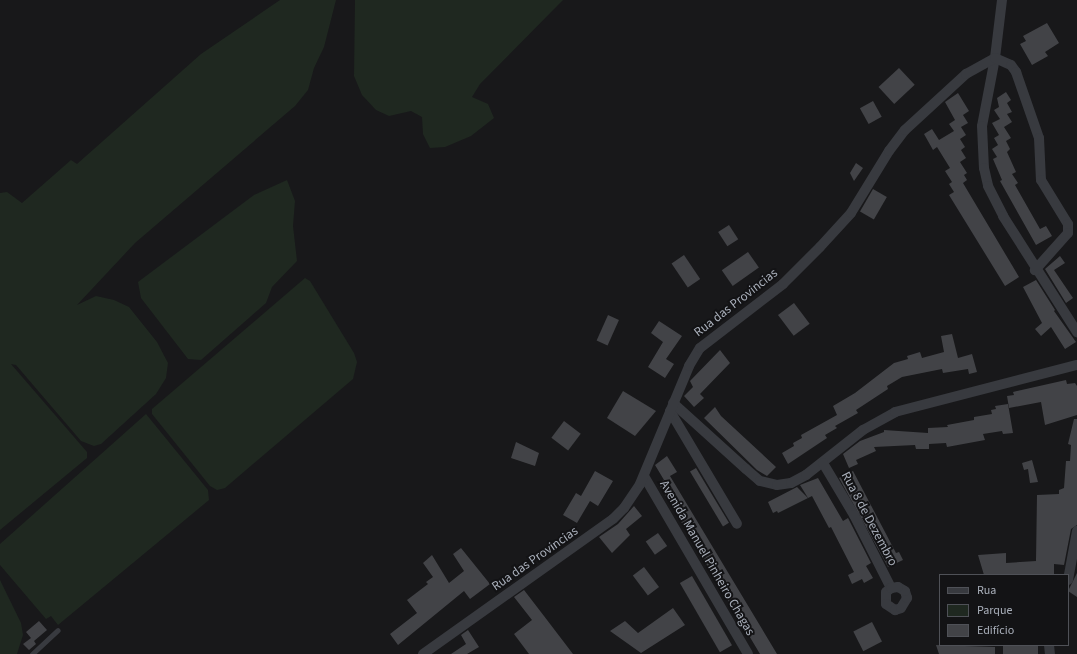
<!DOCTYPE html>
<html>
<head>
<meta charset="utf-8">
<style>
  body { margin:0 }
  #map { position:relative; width:1077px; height:654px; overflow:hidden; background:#18181a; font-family:"Source Sans 3",sans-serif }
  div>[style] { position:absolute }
  .green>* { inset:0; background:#1f2820 }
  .building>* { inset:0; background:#424347; transform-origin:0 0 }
  .lane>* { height:5px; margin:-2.5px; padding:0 2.5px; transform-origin:2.5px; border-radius:2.5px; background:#383a3f }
  .street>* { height:10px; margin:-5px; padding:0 5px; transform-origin:5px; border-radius:5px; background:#383a3f }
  span { translate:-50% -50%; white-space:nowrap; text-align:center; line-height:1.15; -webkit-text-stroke:4px #131315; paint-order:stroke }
  .street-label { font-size:13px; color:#a9afba }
  .legend { position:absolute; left:939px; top:574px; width:130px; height:72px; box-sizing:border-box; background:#131315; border:1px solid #4f5157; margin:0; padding:5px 7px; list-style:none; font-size:12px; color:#a9afba }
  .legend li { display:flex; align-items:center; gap:8px; height:20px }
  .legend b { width:20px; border:1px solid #4f5157 }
</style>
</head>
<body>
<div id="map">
  <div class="green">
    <i style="clip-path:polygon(280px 0,336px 0,324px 47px,314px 68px,308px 90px,295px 106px,135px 243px,77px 305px,96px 296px,114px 300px,129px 307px,157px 342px,168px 363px,166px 378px,156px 394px,101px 444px,94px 446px,81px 441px,16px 365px,11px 364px,87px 452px,87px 458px,0 530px,0 193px,7px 192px,22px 203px,71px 160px,77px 164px,201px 54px)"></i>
    <i style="clip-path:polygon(355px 0,563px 0,480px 84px,472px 97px,488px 104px,494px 118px,471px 136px,445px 147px,430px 148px,423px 134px,422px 117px,411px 111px,389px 116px,376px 110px,362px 95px,354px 76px)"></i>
    <i style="clip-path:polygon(287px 180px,295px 201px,293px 226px,297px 261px,272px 287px,266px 303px,201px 360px,188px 359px,141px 298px,138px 282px,254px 195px)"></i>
    <i style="clip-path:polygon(305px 278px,310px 281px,354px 353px,357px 362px,353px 379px,225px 488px,217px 490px,210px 486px,152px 414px,152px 409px)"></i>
    <i style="clip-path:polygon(146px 414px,208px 490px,209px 500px,58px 625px,51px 616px,46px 619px,0 565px,0 544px)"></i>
    <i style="clip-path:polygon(0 580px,21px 623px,23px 635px,17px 654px,0 654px)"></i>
  </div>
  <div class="building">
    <i style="clip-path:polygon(1047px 23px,1059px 43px,1045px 52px,1048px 56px,1032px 65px,1020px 44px,1026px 41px,1023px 36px)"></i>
    <i style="left:899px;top:68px;width:23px;height:28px;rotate:47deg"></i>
    <i style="clip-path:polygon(1006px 92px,1011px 100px,1007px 103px,1012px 112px,1007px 114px,1012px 122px,1004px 127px,1011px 138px,1006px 141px,1010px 149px,1007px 152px,1016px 172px,1012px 174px,1018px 183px,1015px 185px,1040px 229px,1046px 226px,1052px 236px,1036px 245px,1000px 181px,1002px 180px,993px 159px,997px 157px,992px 149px,998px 145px,994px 138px,999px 135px,992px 123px,1000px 119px,994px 110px,999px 107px,997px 98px)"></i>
    <i style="clip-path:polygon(958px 93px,969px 111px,963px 115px,968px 123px,961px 127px,966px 135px,960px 139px,965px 147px,961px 150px,966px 158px,960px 162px,967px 173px,964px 175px,967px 180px,963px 183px,1019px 277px,1005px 286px,949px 195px,954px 192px,949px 184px,952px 182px,945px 171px,950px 168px,937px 147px,933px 150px,924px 134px,932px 129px,939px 140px,954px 131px,949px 124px,955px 120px,945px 102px)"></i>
    <i style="left:873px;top:101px;width:18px;height:15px;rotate:61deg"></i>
    <i style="clip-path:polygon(856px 163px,863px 168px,854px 181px,850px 173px)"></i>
    <i style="left:873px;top:189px;width:16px;height:26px;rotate:30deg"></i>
    <i style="left:729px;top:225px;width:17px;height:13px;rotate:57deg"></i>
    <i style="left:748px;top:252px;width:19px;height:32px;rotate:55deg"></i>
    <i style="left:684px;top:255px;width:29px;height:15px;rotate:56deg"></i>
    <i style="clip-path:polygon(1060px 256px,1065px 263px,1054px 270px,1073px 298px,1066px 303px,1045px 269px)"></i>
    <i style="clip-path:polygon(1036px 280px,1055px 310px,1054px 311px,1076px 342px,1065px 349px,1051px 327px,1041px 336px,1035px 329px,1042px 323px,1023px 287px)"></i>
    <i style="left:794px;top:303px;width:26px;height:20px;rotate:53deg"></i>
    <i style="left:608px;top:315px;width:12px;height:28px;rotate:24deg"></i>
    <i style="clip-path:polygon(659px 321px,682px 336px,666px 359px,674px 364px,665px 378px,648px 367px,663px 342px,651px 333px)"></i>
    <i style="clip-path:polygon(952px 334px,958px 358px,972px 354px,977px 372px,969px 374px,968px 369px,943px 373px,942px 369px,902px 377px,887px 386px,888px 389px,856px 410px,858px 413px,835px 426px,837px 428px,825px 435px,827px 438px,788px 464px,782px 453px,794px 446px,793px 443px,802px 438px,801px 435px,837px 415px,833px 406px,855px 393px,894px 363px,908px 359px,907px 356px,920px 352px,922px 358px,944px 352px,941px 336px)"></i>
    <i style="clip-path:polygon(720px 350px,730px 363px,700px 394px,704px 398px,694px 407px,684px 396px,693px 387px,690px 381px)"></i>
    <i style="clip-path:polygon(1066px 380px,1067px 384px,1075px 383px,1077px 386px,1077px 415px,1045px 425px,1041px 402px,1009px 408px,1007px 396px,1014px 395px,1013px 392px)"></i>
    <i style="clip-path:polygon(623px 391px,656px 411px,635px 436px,607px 418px)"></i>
    <i style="clip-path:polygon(1008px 404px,1013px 433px,1003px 434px,1002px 431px,983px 434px,985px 440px,947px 447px,946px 443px,929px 444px,929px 449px,916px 449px,915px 445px,874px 447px,876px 451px,856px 460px,858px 464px,849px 468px,843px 454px,860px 441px,884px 432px,884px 430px,928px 433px,928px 428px,948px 427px,947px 425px,974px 420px,974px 417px,992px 414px,991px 410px,996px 409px,995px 406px)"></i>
    <i style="clip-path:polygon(715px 407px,721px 416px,776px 467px,767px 476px,757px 470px,704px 418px)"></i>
    <i style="clip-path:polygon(1074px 419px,1077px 419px,1077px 525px,1071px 529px,1064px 565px,1054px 564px,1054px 575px,984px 575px,978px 555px,1006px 553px,1006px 563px,1036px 561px,1037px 495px,1059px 494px,1059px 490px,1064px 488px,1066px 461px,1070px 461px,1071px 445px,1068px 444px)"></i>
    <i style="left:564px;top:421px;width:21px;height:21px;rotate:37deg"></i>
    <i style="clip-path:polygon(516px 442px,539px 453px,535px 466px,511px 458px)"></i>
    <i style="clip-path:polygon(667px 456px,677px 472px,670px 476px,777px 654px,760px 654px,658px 483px,664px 480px,655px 465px)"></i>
    <i style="clip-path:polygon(1032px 460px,1038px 482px,1030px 483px,1028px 469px,1024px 470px,1022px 463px)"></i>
    <i style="left:696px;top:468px;width:64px;height:7px;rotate:59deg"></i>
    <i style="clip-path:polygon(595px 471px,613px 481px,598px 506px,590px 501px,577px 523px,563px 515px,576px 493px,581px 496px)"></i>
    <i style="clip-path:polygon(853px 471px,896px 553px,899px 552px,903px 560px,888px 567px,839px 478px)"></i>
    <i style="clip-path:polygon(818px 478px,843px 521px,848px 518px,871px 563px,866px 566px,873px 578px,864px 583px,862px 579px,852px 584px,848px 575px,854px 572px,831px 527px,829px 528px,812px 496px,808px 498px,800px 485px)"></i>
    <i style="clip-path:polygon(797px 487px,808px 498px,778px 513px,777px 511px,773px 513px,768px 502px)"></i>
    <i style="clip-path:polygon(634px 506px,642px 516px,626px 529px,630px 535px,612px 553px,599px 537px,618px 524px)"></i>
    <i style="left:658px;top:533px;width:16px;height:15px;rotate:55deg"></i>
    <i style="clip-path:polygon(461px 548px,490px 584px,470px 599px,464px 591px,398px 645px,390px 634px,417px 613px,407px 600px,428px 584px,426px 582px,433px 577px,423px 563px,432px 555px,449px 583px,464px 571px,453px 554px)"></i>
    <i style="left:644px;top:567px;width:25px;height:14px;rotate:53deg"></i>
    <i style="clip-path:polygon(1077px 573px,1077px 597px,1068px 591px)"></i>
    <i style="left:692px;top:576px;width:80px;height:14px;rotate:60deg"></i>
    <i style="clip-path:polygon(524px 590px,544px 616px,573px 654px,529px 654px,514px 634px,532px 620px,514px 597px)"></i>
    <i style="clip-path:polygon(673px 608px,685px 625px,641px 653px,610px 631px,625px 621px,638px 633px)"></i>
    <i style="clip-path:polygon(39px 621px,47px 630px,34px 641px,36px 644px,29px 650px,23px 644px,31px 638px,26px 632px)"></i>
    <i style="left:872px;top:622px;width:22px;height:21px;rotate:63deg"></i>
    <i style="clip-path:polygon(468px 630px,479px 647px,467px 654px,451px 654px,466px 644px,461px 635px)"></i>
    <i style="clip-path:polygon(936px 645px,995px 647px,995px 654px,939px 654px)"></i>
    <i style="left:1003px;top:645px;width:35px;height:9px"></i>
  </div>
  <div class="lane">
    <i style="left:32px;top:654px;width:35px;rotate:-43deg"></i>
  </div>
  <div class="street">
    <i style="left:1002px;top:0;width:58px;rotate:96.9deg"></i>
    <i style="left:995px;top:58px;width:69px;rotate:100.8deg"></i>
    <i style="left:982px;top:126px;width:42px;rotate:87.3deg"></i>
    <i style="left:984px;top:168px;width:18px;rotate:77deg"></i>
    <i style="left:988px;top:186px;width:34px;rotate:63deg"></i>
    <i style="left:1003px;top:216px;width:138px;rotate:57.5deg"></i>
    <i style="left:673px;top:403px;width:98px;rotate:42.1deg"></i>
    <i style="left:746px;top:469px;width:18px;rotate:41deg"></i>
    <i style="left:760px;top:481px;width:17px;rotate:13deg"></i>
    <i style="left:777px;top:485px;width:14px;rotate:-8deg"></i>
    <i style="left:791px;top:483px;width:17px;rotate:-28deg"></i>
    <i style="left:806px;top:475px;width:73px;rotate:-38.3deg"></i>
    <i style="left:863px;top:430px;width:37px;rotate:-29deg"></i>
    <i style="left:895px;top:412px;width:188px;rotate:-14.5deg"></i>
    <i style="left:670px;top:411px;width:131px;rotate:59.3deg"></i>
    <i style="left:823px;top:463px;width:61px;rotate:59.2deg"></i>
    <i style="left:854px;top:515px;width:82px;rotate:63.1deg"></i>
    <i style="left:891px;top:588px;width:6px;rotate:141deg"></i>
    <i style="left:886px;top:592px;width:12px;rotate:90deg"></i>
    <i style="left:886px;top:604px;width:11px;rotate:34deg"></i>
    <i style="left:895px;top:610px;width:6px;rotate:-18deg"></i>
    <i style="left:901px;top:608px;width:12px;rotate:-59deg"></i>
    <i style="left:907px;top:598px;width:7px;rotate:-106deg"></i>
    <i style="left:905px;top:591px;width:8px;rotate:-150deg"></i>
    <i style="left:898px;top:587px;width:7px;rotate:172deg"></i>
    <i style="left:644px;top:476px;width:206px;rotate:59.7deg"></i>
    <i style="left:1068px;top:580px;width:50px;rotate:-79.6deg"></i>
    <i style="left:1049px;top:645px;width:9px;rotate:84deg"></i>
    <i style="left:423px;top:654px;width:233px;rotate:-35.4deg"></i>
    <i style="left:613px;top:519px;width:16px;rotate:-45deg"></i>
    <i style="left:624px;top:508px;width:29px;rotate:-56deg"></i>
    <i style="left:640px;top:484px;width:128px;rotate:-67.4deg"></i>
    <i style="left:689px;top:366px;width:21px;rotate:-59deg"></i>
    <i style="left:700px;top:348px;width:105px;rotate:-37.6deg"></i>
    <i style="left:783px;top:284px;width:52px;rotate:-45deg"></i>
    <i style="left:820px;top:247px;width:46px;rotate:-47.6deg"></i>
    <i style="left:851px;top:213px;width:73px;rotate:-58.5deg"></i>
    <i style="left:889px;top:151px;width:26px;rotate:-53deg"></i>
    <i style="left:905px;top:130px;width:83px;rotate:-42.6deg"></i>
    <i style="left:966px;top:74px;width:33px;rotate:-29deg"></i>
    <i style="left:995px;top:58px;width:17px;rotate:24deg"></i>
    <i style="left:1011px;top:65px;width:9px;rotate:54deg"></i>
    <i style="left:1016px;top:72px;width:70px;rotate:70.8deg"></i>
    <i style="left:1039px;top:138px;width:42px;rotate:87.3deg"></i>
    <i style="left:1041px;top:180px;width:52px;rotate:58.5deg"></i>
    <i style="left:1068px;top:224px;width:9px;rotate:90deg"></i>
    <i style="left:1068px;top:233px;width:50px;rotate:131.7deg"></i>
  </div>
  <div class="street-label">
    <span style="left:736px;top:303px;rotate:-38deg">Rua das Provincias</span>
    <span style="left:869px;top:519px;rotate:62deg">Rua 8 de Dezembro</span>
    <span style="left:707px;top:558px;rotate:60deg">Avenida Manuel Pinheiro Chagas</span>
    <span style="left:535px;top:559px;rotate:-35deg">Rua das Provincias</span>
  </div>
  <ul class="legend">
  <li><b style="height:5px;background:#383a3f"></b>Rua</li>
  <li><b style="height:11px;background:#1f2820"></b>Parque</li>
  <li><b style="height:11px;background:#424347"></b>Edifício</li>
  </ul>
</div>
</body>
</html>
